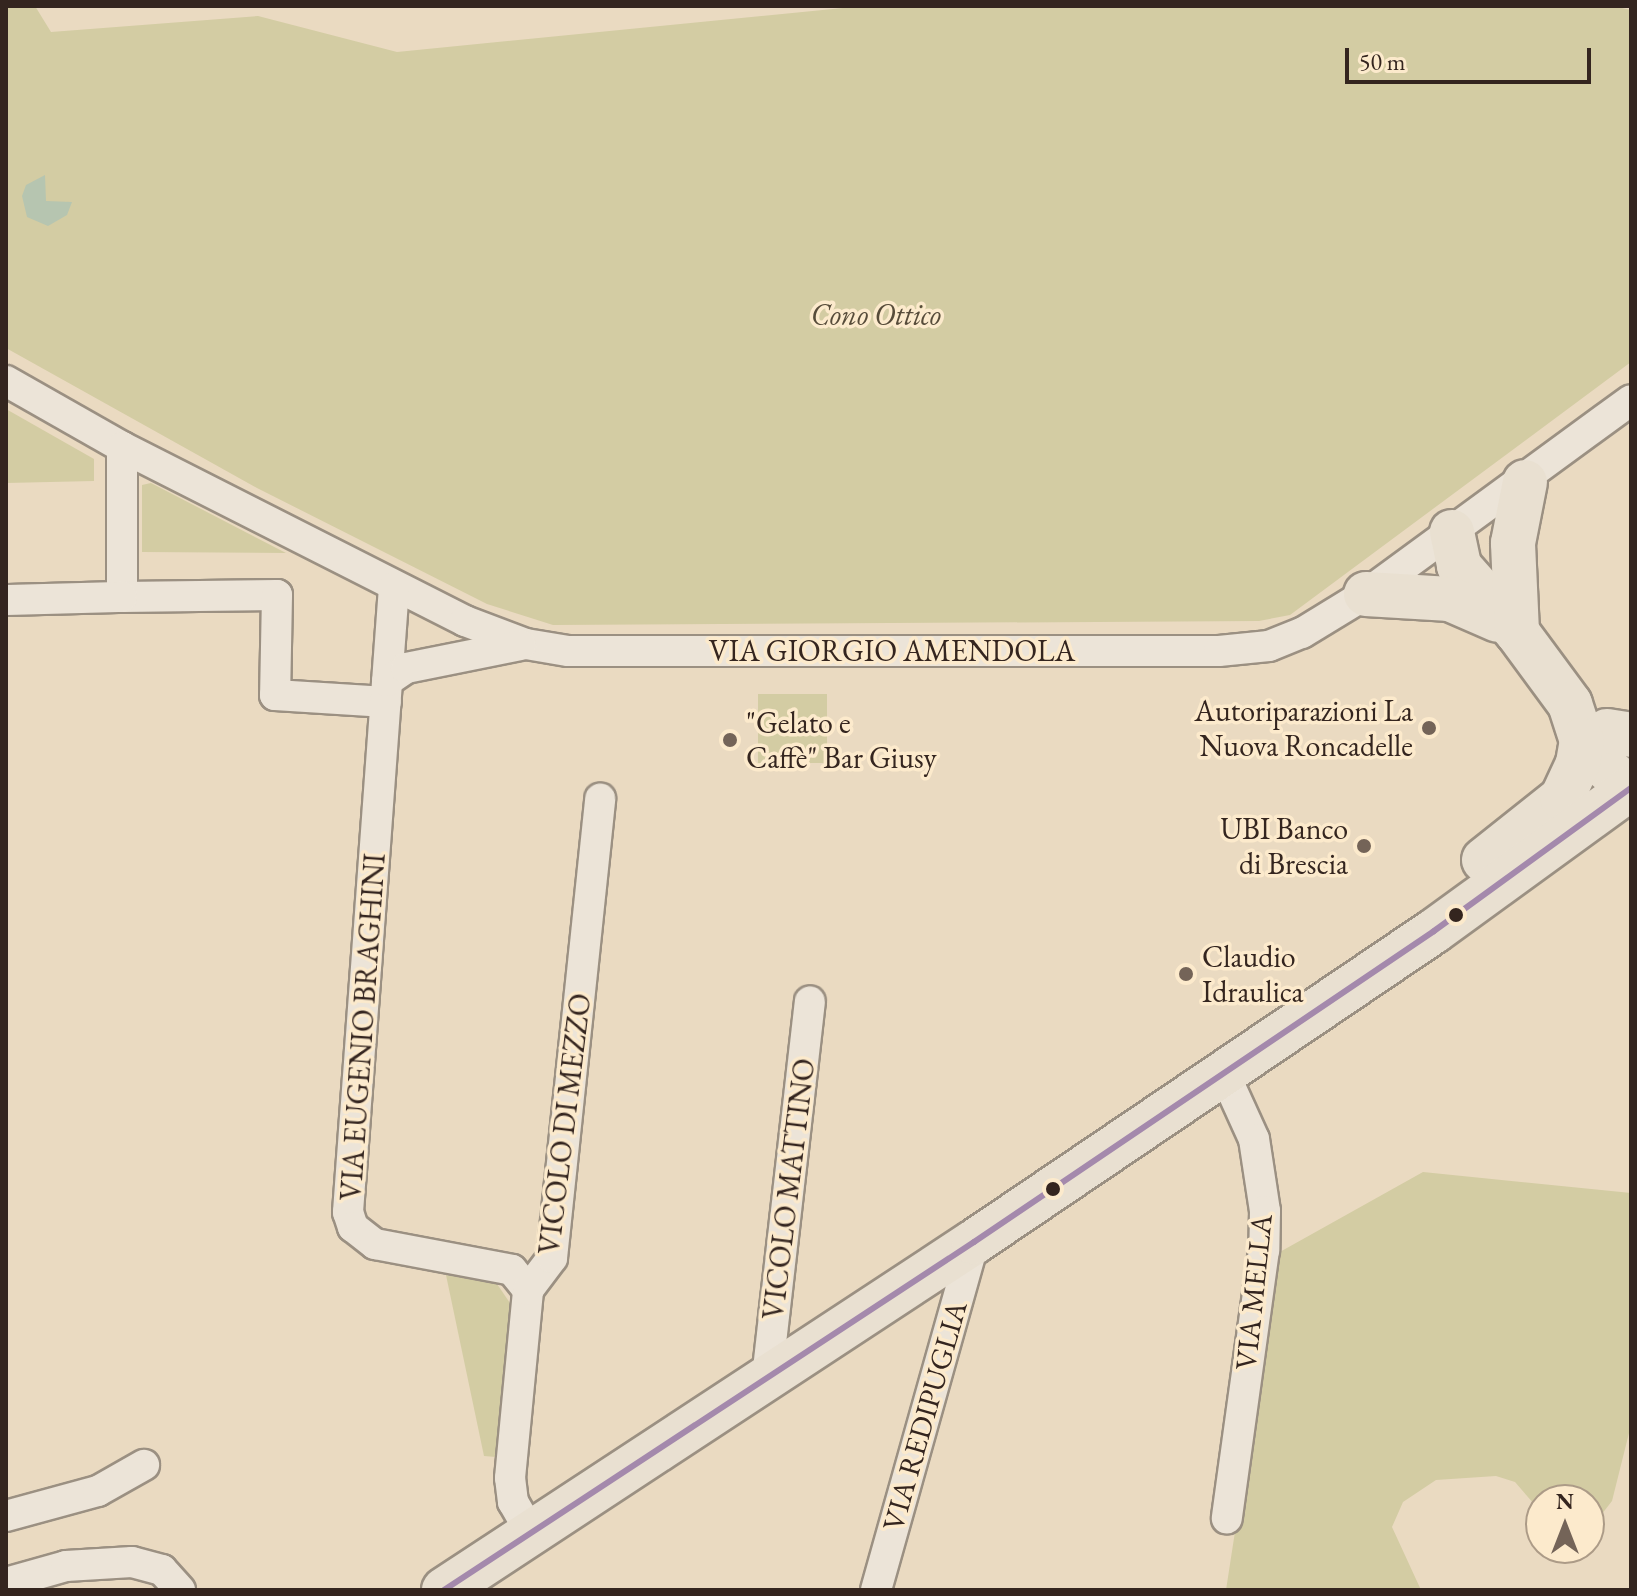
<!DOCTYPE html>
<html>
<head>
<meta charset="utf-8">
<style>
  body { margin:0 }
  #map { position:relative; width:1637px; height:1596px; overflow:hidden; background:#eadac1; font-family:"EB Garamond",serif }
  div>[style] { position:absolute }
  .green>* { inset:0; background:#d3cca3; transform-origin:0 0 }
  .water>* { inset:0; background:#b6c5b0 }
  .roads { filter:drop-shadow(2px 0 #9b9082) drop-shadow(-2px 0 #9b9082) drop-shadow(0 2px #9b9082) drop-shadow(0 -2px #9b9082) }
  .street>* { height:30px; margin:-15px; padding:0 15px; transform-origin:15px; border-radius:15px; background:#ece4d8 }
  .primary>* { height:44px; margin:-22px; padding:0 22px; transform-origin:22px; border-radius:22px; background:#e9e0d1 }
  .bus-1>* { height:6px; margin:-3px; padding:0 3px; transform-origin:3px; border-radius:3px; background:#a489ac }
  .dots>* { width:22px; height:22px; translate:-50% -50%; box-sizing:border-box; border:4px solid #fceacc; border-radius:50% }
  span { translate:-50% -50%; white-space:nowrap; text-align:center; line-height:1.15; -webkit-text-stroke:7px #fceacc; paint-order:stroke }
  .park-label { font-size:30px; color:#574c3a; font-style:italic }
  .street-label { font-size:30px; color:#34251f }
  .poi-label { font-size:30px; color:#34251f }
  .right { translate:-100% -50%; text-align:right }
  .left { translate:0 -50%; text-align:left }
  .frame { position:absolute; inset:0; border:8px solid #34251f; pointer-events:none }
  .north { position:absolute; left:1525px; top:1484px; width:80px; height:80px; box-sizing:border-box; background:#fceacc; border:2px solid #ac9b87; border-radius:50%; rotate:0deg; font-size:22px; font-weight:700; line-height:32px; text-align:center; color:#34251f }
  .north::after { content:''; display:block; margin:auto; width:28px; height:36px; background:#746458; clip-path:polygon(50% 0,100% 100%,50% 72%,0 100%) }
  .scale { position:absolute; left:1345px; top:48px; width:246px; height:36px; box-sizing:border-box; border:4px solid #34251f; border-top:0; padding-left:10px; font-size:24px; line-height:28px; white-space:nowrap; color:#34251f; -webkit-text-stroke:6px #fceacc; paint-order:stroke }
</style>
</head>
<body>
<div id="map">
  <div class="green">
    <i style="clip-path:polygon(6px 6px,35px 6px,51px 32px,258px 16px,397px 52px,863px 6px,1613px 6px,1631px 10px,1631px 362px,1290px 615px,1259px 621px,553px 625px,487px 604px,257px 488px,6px 348px)"></i>
    <i style="clip-path:polygon(6px 409px,94px 459px,94px 481px,6px 483px)"></i>
    <i style="clip-path:polygon(151px 483px,286px 553px,142px 552px,142px 485px)"></i>
    <i style="left:758px;top:694px;width:69px;height:69px"></i>
    <i style="clip-path:polygon(1423px 1172px,1631px 1193px,1631px 1425px,1612px 1501px,1598px 1519px,1589px 1521px,1589px 1500px,1541px 1500px,1541px 1512px,1515px 1482px,1496px 1476px,1436px 1480px,1403px 1502px,1392px 1527px,1421px 1590px,1226px 1590px,1278px 1253px)"></i>
    <i style="clip-path:polygon(446px 1275px,497px 1284px,514px 1309px,503px 1446px,496px 1457px,484px 1456px)"></i>
  </div>
  <div class="water">
    <i style="clip-path:polygon(45px 175px,46px 201px,72px 202px,67px 215px,48px 226px,27px 217px,22px 196px,26px 185px)"></i>
  </div>
  <div class="roads">
    <div class="street">
      <i style="left:6px;top:381px;width:133px;rotate:29.6deg"></i>
      <i style="left:122px;top:447px;width:385px;rotate:26.9deg"></i>
      <i style="left:465px;top:621px;width:65px;rotate:20.7deg"></i>
      <i style="left:526px;top:644px;width:43px;rotate:9.5deg"></i>
      <i style="left:568px;top:651px;width:651px"></i>
      <i style="left:1219px;top:651px;width:50px;rotate:-5.7deg"></i>
      <i style="left:1269px;top:646px;width:35px;rotate:-22deg"></i>
      <i style="left:1302px;top:633px;width:75px;rotate:-31.4deg"></i>
      <i style="left:1366px;top:594px;width:328px;rotate:-36.2deg"></i>
      <i style="left:122px;top:447px;width:150px;rotate:90deg"></i>
      <i style="left:122px;top:597px;width:155px;rotate:-0.7deg"></i>
      <i style="left:277px;top:595px;width:100px;rotate:91.1deg"></i>
      <i style="left:275px;top:695px;width:111px;rotate:3.6deg"></i>
      <i style="left:394px;top:587px;width:627px;rotate:94.21deg"></i>
      <i style="left:348px;top:1212px;width:16px;rotate:72deg"></i>
      <i style="left:353px;top:1227px;width:28px;rotate:38deg"></i>
      <i style="left:375px;top:1244px;width:139px;rotate:10.7deg"></i>
      <i style="left:512px;top:1270px;width:26px;rotate:51deg"></i>
      <i style="left:6px;top:600px;width:116px;rotate:-1.5deg"></i>
      <i style="left:387px;top:681px;width:23px;rotate:-34deg"></i>
      <i style="left:406px;top:668px;width:117px;rotate:-11.3deg"></i>
      <i style="left:1224px;top:1073px;width:72px;rotate:65.6deg"></i>
      <i style="left:1254px;top:1139px;width:73px;rotate:81.3deg"></i>
      <i style="left:1265px;top:1211px;width:39px;rotate:91deg"></i>
      <i style="left:1264px;top:1250px;width:271px;rotate:97.9deg"></i>
      <i style="left:767px;top:1378px;width:379px;rotate:-83.5deg"></i>
      <i style="left:6px;top:1516px;width:95px;rotate:-15.2deg"></i>
      <i style="left:98px;top:1491px;width:53px;rotate:-29.5deg"></i>
      <i style="left:531px;top:1533px;width:36px;rotate:-120deg"></i>
      <i style="left:513px;top:1502px;width:24px;rotate:-97deg"></i>
      <i style="left:510px;top:1478px;width:189px;rotate:-84.5deg"></i>
      <i style="left:528px;top:1290px;width:40px;rotate:-53deg"></i>
      <i style="left:552px;top:1258px;width:462px;rotate:-84deg"></i>
      <i style="left:6px;top:1583px;width:62px;rotate:-15.8deg"></i>
      <i style="left:66px;top:1566px;width:66px;rotate:-3.5deg"></i>
      <i style="left:132px;top:1562px;width:31px;rotate:15deg"></i>
      <i style="left:162px;top:1570px;width:27px;rotate:48deg"></i>
      <i style="left:876px;top:1590px;width:362px;rotate:-74.3deg"></i>
    </div>
    <div class="primary">
      <i style="left:1452px;top:532px;width:35px;rotate:78deg"></i>
      <i style="left:1459px;top:566px;width:88px;rotate:48.7deg"></i>
      <i style="left:1517px;top:632px;width:89px;rotate:53.6deg"></i>
      <i style="left:1570px;top:704px;width:38px;rotate:72deg"></i>
      <i style="left:1582px;top:740px;width:24px;rotate:54deg"></i>
      <i style="left:1596px;top:759px;width:45px;rotate:41.4deg"></i>
      <i style="left:1366px;top:594px;width:84px;rotate:3.4deg"></i>
      <i style="left:1450px;top:599px;width:52px;rotate:23.6deg"></i>
      <i style="left:1517px;top:632px;width:89px;rotate:-92.6deg"></i>
      <i style="left:1513px;top:543px;width:62px;rotate:-78.9deg"></i>
      <i style="left:1607px;top:731px;width:24px;rotate:9deg"></i>
      <i style="left:1484px;top:860px;width:100px;rotate:-38.5deg"></i>
      <i style="left:1562px;top:798px;width:38px;rotate:-65deg"></i>
      <i style="left:1578px;top:763px;width:23px;rotate:-80deg"></i>
      <i style="left:444px;top:1590px;width:634px;rotate:-33.29deg"></i>
      <i style="left:974px;top:1242px;width:555px;rotate:-34.06deg"></i>
      <i style="left:1434px;top:931px;width:243px;rotate:-36deg"></i>
    </div>
  </div>
  <div class="bus-1">
    <i style="left:444px;top:1590px;width:634px;rotate:-33.29deg"></i>
    <i style="left:974px;top:1242px;width:555px;rotate:-34.06deg"></i>
    <i style="left:1434px;top:931px;width:243px;rotate:-36deg"></i>
  </div>
  <div class="dots">
    <i style="left:1429px;top:728px;background:#746458"></i>
    <i style="left:730px;top:740px;background:#746458"></i>
    <i style="left:1364px;top:846px;background:#746458"></i>
    <i style="left:1456px;top:915px;background:#34251f"></i>
    <i style="left:1186px;top:974px;background:#746458"></i>
    <i style="left:1053px;top:1189px;background:#34251f"></i>
  </div>
  <div class="park-label">
    <span style="left:876px;top:315px">Cono Ottico</span>
  </div>
  <div class="street-label">
    <span style="left:892px;top:651px">VIA GIORGIO AMENDOLA</span>
    <span style="left:363px;top:1027px;rotate:-86deg">VIA EUGENIO BRAGHINI</span>
    <span style="left:565px;top:1124px;rotate:-83deg">VICOLO DI MEZZO</span>
    <span style="left:789px;top:1189px;rotate:-83deg">VICOLO MATTINO</span>
    <span style="left:1254px;top:1292px;rotate:-84deg">VIA MELLA</span>
    <span style="left:925px;top:1416px;rotate:-74deg">VIA REDIPUGLIA</span>
  </div>
  <div class="poi-label">
    <span class="right" style="left:1413px;top:728px">Autoriparazioni La<br>Nuova Roncadelle</span>
    <span class="left" style="left:746px;top:740px">"Gelato e<br>Caffè" Bar Giusy</span>
    <span class="right" style="left:1348px;top:846px">UBI Banco<br>di Brescia</span>
    <span class="left" style="left:1202px;top:974px">Claudio<br>Idraulica</span>
  </div>
  <div class="frame"></div>
  <div class="north">N</div>
  <div class="scale">50 m</div>
</div>
</body>
</html>
